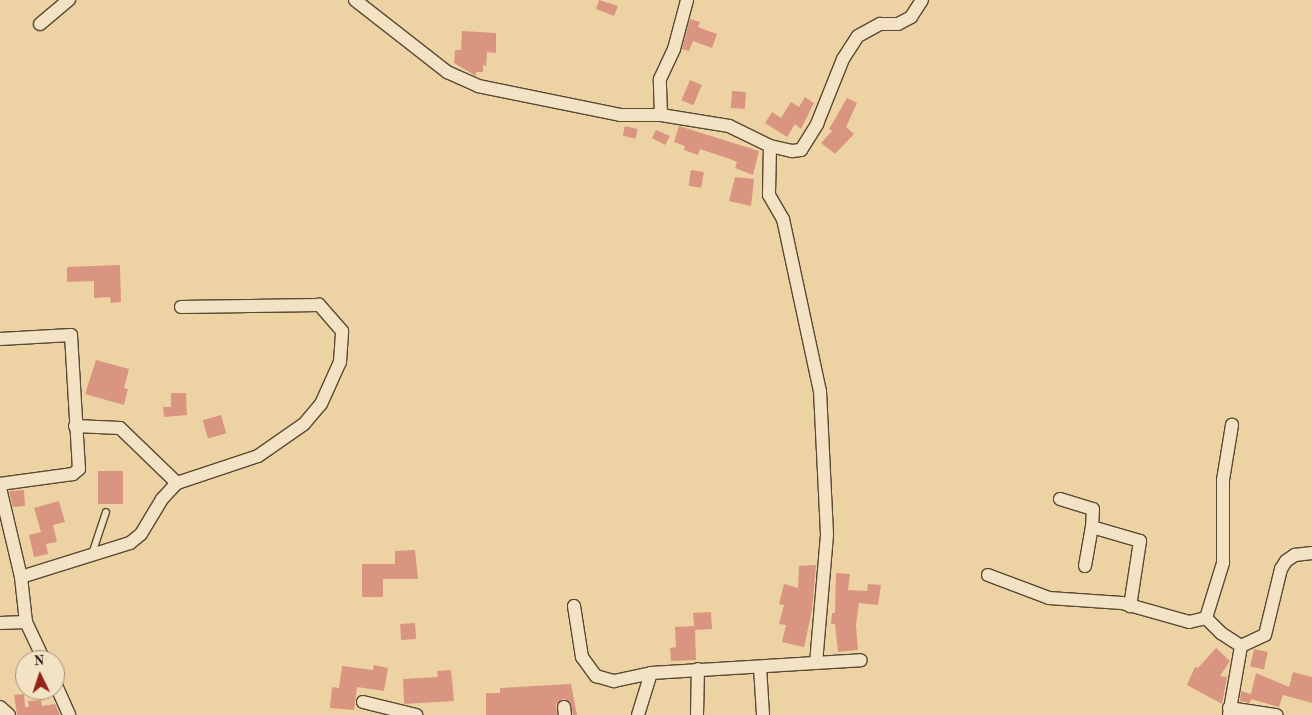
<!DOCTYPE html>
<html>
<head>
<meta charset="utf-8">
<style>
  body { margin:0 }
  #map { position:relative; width:1312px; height:715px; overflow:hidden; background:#edd3a4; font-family:"Old Standard TT",serif }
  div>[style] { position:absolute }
  .building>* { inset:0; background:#da9580; transform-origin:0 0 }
  .roads { filter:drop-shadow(1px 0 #584933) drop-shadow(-1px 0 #584933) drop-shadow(0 1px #584933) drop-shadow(0 -1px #584933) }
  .service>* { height:6px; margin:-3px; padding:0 3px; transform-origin:3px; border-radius:3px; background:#f3e2c4 }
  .minor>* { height:12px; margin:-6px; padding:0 6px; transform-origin:6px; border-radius:6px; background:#f3e2c4 }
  span { translate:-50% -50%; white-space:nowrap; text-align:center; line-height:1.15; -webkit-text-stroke:5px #f3e2c4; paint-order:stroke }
  .north { position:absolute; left:15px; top:650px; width:50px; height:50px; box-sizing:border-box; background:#f3e2c4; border:1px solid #a1927b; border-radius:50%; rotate:356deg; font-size:14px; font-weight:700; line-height:20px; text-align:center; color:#271b0d }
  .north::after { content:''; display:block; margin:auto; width:18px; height:22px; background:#8f2418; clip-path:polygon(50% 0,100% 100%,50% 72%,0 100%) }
</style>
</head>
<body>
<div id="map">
  <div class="building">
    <i style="clip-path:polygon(599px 0,618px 6px,614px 16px,596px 9px)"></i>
    <i style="clip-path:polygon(690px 19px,700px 22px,698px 27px,717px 34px,712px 48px,693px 41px,689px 51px,682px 49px)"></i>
    <i style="clip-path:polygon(462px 31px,496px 33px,496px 53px,487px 52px,486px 66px,483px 65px,483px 72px,476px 72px,476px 76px,454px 63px,455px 50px,461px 50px)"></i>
    <i style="left:690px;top:80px;width:13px;height:22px;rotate:23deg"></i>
    <i style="left:732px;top:91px;width:14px;height:17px;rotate:4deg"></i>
    <i style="clip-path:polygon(805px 97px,814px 103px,801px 129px,795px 124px,787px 137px,765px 123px,772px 112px,781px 118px,791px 102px,799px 107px)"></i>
    <i style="clip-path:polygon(847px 98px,857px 103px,846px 127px,854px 134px,835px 154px,821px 143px,832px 131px,829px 129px)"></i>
    <i style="left:625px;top:126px;width:13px;height:10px;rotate:13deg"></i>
    <i style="clip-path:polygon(679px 126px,759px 151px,753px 175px,735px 168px,737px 162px,730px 159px,700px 149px,698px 155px,684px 150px,685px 146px,674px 142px)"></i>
    <i style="clip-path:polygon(656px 130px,670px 136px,665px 145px,652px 138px)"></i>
    <i style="left:691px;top:170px;width:13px;height:16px;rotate:9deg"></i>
    <i style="clip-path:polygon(735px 177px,754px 179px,751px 206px,729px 201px)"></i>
    <i style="clip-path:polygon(120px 265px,121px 302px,111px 303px,110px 297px,94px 298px,94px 281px,67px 282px,67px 267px)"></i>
    <i style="clip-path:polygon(96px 360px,129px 369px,124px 388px,128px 389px,124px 405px,85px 394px)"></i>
    <i style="clip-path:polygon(171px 393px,186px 393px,187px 415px,164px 417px,163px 407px,171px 407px)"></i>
    <i style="left:221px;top:415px;width:19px;height:19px;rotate:74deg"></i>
    <i style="left:123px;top:471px;width:33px;height:25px;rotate:90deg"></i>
    <i style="clip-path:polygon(24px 490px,25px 506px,13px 507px,9px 491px)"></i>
    <i style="clip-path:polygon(59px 501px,65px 522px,53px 525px,57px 542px,46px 544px,48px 554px,34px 557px,29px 535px,41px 532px,34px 508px)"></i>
    <i style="clip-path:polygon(415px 550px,418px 579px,383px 579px,383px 597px,362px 597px,362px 564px,395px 564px,395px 551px)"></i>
    <i style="clip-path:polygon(816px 565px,812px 610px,804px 647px,782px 642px,786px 625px,779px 624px,784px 605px,779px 604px,784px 584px,798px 588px,799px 566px)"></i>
    <i style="clip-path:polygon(836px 573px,850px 574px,848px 590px,867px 591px,868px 584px,881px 585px,878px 605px,859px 603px,856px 625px,858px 650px,838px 652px,835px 624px,831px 624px,832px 613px,835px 613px)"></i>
    <i style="clip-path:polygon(711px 612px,712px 629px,695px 630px,696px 660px,671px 661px,670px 648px,676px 647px,675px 627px,694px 626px,693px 613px)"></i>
    <i style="left:415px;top:623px;width:16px;height:15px;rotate:86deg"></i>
    <i style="clip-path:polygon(1216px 648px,1230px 661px,1220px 676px,1227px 677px,1222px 704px,1187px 685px,1195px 667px,1198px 668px)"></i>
    <i style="left:1254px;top:649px;width:14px;height:18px;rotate:12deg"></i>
    <i style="clip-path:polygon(374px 665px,388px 668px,384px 691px,357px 687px,354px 710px,330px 708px,332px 687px,339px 688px,342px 666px,373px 670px)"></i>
    <i style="clip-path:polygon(451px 670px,454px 701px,404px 704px,403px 679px,438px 677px,437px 671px)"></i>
    <i style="clip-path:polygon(1293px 672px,1312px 677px,1312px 703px,1283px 695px,1279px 707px,1251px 699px,1250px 703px,1240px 701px,1241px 691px,1251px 694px,1256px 673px,1289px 687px)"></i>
    <i style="clip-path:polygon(571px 684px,577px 715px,573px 715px,570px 702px,563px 699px,556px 704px,557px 715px,486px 715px,486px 693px,500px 693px,500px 688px)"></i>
    <i style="clip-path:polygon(24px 694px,25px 707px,29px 707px,28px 701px,41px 700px,42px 706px,55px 704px,60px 715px,17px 715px,14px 695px)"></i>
  </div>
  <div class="roads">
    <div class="service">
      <i style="left:92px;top:554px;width:44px;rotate:-71.6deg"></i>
    </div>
    <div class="minor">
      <i style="left:355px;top:0;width:117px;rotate:38deg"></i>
      <i style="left:447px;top:72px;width:34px;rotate:24deg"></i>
      <i style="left:478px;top:86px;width:145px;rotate:11.5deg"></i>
      <i style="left:620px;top:115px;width:41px"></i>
      <i style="left:661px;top:115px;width:69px;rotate:9.2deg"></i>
      <i style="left:729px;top:126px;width:46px;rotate:26deg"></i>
      <i style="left:770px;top:146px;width:23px;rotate:13deg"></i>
      <i style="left:792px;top:151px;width:9px;rotate:-6deg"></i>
      <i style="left:801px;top:150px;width:31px;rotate:-58deg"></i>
      <i style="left:817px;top:124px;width:70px;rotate:-68.2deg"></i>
      <i style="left:843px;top:59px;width:27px;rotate:-57deg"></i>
      <i style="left:858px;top:36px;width:25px;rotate:-29deg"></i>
      <i style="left:880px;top:24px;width:18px"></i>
      <i style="left:898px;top:24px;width:15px;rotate:-28deg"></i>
      <i style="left:911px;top:17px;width:20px;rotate:-57deg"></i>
      <i style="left:40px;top:24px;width:38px;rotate:-40deg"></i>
      <i style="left:661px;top:115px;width:36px;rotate:-92deg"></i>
      <i style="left:660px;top:79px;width:33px;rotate:-65deg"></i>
      <i style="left:674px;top:49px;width:51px;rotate:-75.1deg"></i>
      <i style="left:770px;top:146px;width:49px;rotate:91.2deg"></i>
      <i style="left:769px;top:195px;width:28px;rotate:60deg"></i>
      <i style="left:783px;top:219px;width:176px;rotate:77.9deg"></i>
      <i style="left:820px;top:391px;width:144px;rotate:87.2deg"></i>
      <i style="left:827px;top:535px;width:128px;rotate:94.9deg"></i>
      <i style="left:0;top:339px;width:71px;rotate:-3.2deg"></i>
      <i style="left:71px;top:335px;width:134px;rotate:86.6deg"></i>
      <i style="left:79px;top:469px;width:8px;rotate:140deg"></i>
      <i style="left:73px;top:474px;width:74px;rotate:172.2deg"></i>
      <i style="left:75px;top:426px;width:45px;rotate:2.5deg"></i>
      <i style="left:120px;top:428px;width:79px;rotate:44deg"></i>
      <i style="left:0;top:488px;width:91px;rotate:76.7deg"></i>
      <i style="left:21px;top:577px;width:45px;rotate:83.7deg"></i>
      <i style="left:26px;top:622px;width:42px;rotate:64.7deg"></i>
      <i style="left:1060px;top:499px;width:34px;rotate:17deg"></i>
      <i style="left:1093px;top:509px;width:18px;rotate:93deg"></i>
      <i style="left:1092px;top:527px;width:50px;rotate:16.3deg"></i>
      <i style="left:1140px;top:541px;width:66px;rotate:98.7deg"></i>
      <i style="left:1085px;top:566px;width:40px;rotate:-80deg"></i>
      <i style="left:988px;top:575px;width:65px;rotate:20.7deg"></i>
      <i style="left:1049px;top:598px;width:73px;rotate:3.9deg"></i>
      <i style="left:1122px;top:603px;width:70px;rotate:15.8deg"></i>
      <i style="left:1189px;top:622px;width:17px;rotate:-13deg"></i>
      <i style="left:21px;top:577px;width:114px;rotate:-17.3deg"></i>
      <i style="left:130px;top:543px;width:14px;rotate:-39deg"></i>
      <i style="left:141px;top:534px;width:41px;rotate:-59deg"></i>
      <i style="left:162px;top:499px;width:22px;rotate:-47deg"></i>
      <i style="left:177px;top:483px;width:85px;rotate:-18.4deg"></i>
      <i style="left:258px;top:456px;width:56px;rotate:-34.8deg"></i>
      <i style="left:304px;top:424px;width:26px;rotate:-50deg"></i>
      <i style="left:321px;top:404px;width:46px;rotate:-65.7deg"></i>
      <i style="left:340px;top:362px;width:31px;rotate:-86deg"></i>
      <i style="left:342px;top:331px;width:35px;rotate:-131deg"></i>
      <i style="left:319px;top:305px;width:138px;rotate:179.2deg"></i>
      <i style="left:574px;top:606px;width:52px;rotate:81.1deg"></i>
      <i style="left:582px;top:657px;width:24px;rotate:54deg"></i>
      <i style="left:596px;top:676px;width:19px;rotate:16deg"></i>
      <i style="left:614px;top:681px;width:38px;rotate:-12deg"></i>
      <i style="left:0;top:623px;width:26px;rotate:-2deg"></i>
      <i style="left:1241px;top:646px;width:26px;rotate:-25deg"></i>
      <i style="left:1265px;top:635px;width:68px;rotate:-76.4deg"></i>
      <i style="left:1281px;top:569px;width:9px;rotate:-58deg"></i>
      <i style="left:1286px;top:561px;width:11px;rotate:-34deg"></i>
      <i style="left:1295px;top:555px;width:17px;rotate:-7deg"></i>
      <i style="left:760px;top:667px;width:48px;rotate:86.4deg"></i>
      <i style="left:55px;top:683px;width:35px;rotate:66deg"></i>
      <i style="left:363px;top:702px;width:55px;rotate:13.8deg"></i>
      <i style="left:0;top:707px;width:12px;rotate:42deg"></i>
      <i style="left:564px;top:707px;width:8px;rotate:83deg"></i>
      <i style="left:1229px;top:708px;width:48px;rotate:8.5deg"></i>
      <i style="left:638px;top:715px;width:44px;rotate:-72.8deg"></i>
      <i style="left:651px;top:673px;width:210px;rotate:-3.5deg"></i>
      <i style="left:697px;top:715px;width:46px;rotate:-88.8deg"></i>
      <i style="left:1229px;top:715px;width:70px;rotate:-80.1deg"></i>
      <i style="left:1241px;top:646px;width:24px;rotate:-147deg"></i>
      <i style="left:1221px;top:633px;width:21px;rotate:-135deg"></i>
      <i style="left:1206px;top:618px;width:58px;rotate:-72.8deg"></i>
      <i style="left:1223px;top:563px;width:83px;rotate:-90deg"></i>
      <i style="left:1223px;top:480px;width:56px;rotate:-80.7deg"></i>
    </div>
  </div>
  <div class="north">N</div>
</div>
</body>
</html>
